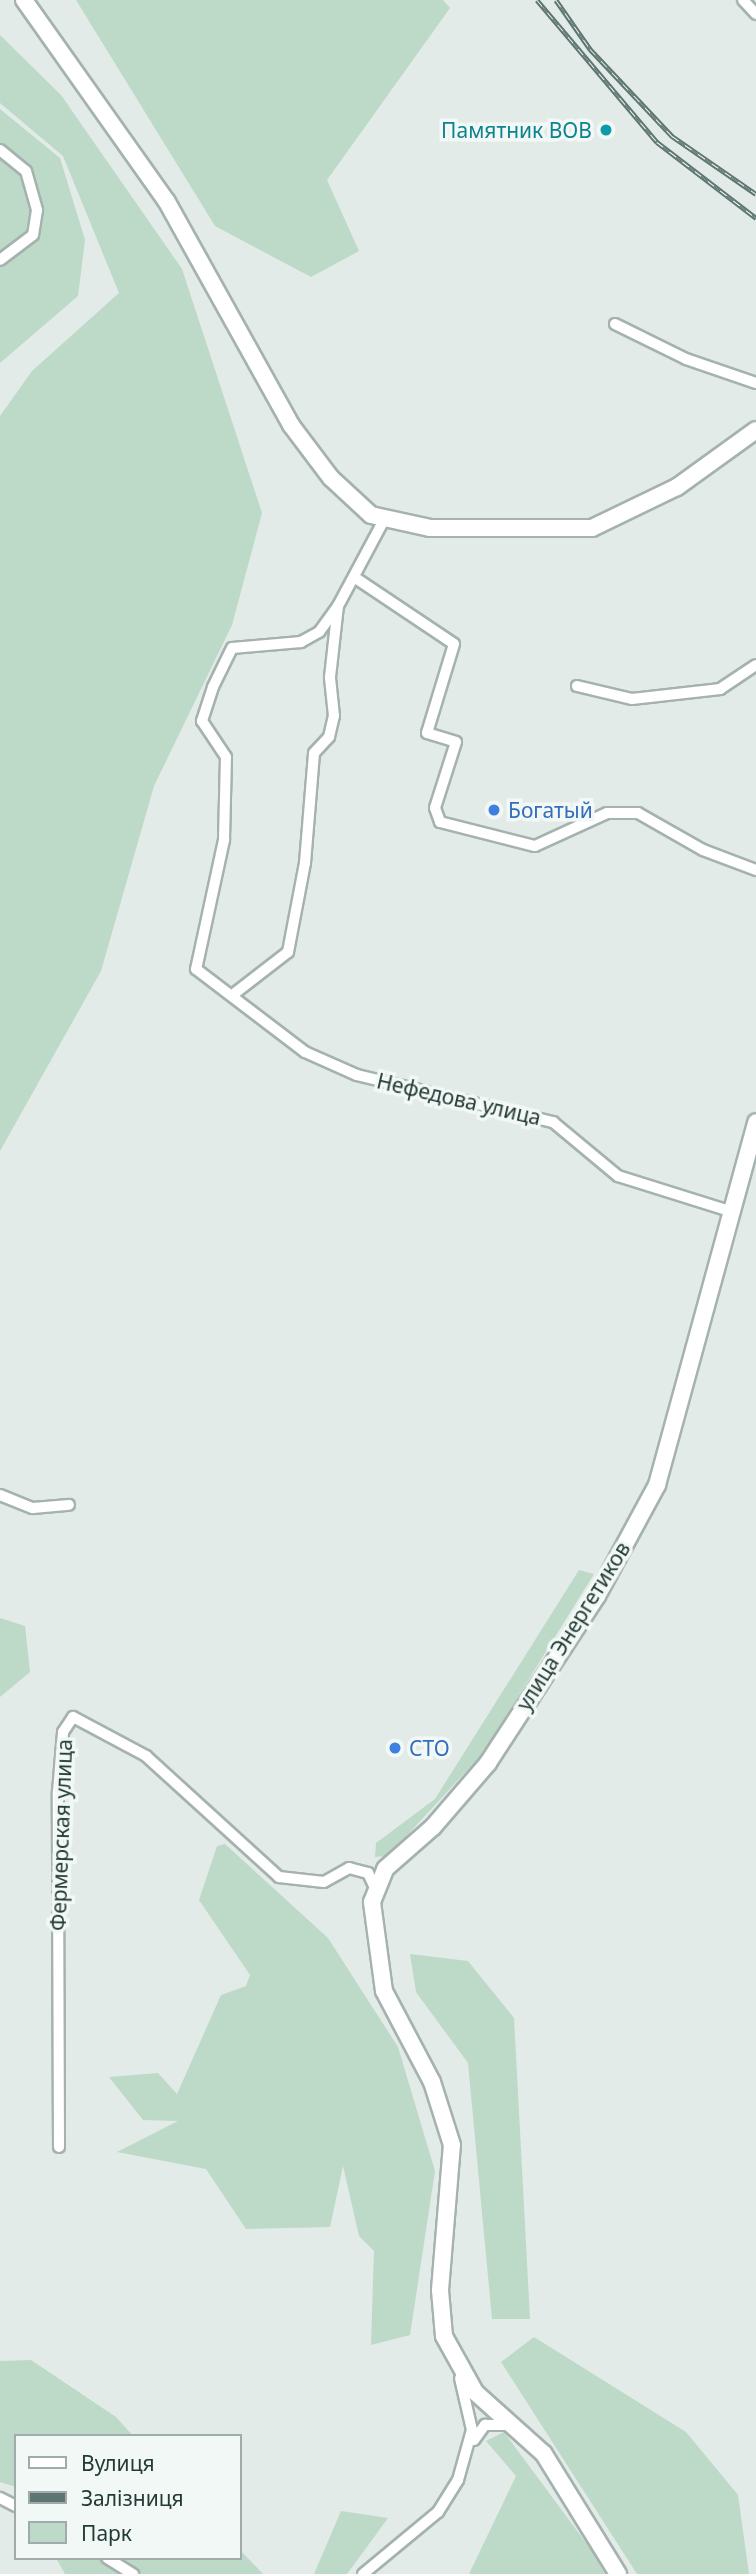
<!DOCTYPE html>
<html>
<head>
<meta charset="utf-8">
<style>
  body { margin:0 }
  #map { position:relative; width:756px; height:2574px; overflow:hidden; background:#e2ebe8; font-family:"Noto Sans",sans-serif }
  div>[style] { position:absolute }
  .green>* { inset:0; background:#bcdac7 }
  .roads { filter:drop-shadow(2px 0 #a5b2af) drop-shadow(-2px 0 #a5b2af) drop-shadow(0 2px #a5b2af) drop-shadow(0 -2px #a5b2af) }
  .minor>* { height:10px; margin:-5px; padding:0 5px; transform-origin:5px; border-radius:5px; background:#fff }
  .secondary>* { height:16px; margin:-8px; padding:0 8px; transform-origin:8px; border-radius:8px; background:#fff }
  .rail>* { height:5px; margin-top:-2.5px; transform-origin:0; background:repeating-linear-gradient(90deg,#f2f8f5 0 8px,#5e7671 0 16px); box-sizing:border-box; border-block:2px solid #5e7671 }
  .dots>* { width:19px; height:19px; translate:-50% -50%; box-sizing:border-box; border:4px solid #f2f8f5; border-radius:50% }
  span { translate:-50% -50%; white-space:nowrap; text-align:center; line-height:1.15; -webkit-text-stroke:7px #f2f8f5; paint-order:stroke }
  .culture-label { font-size:21px; color:#0d838f }
  .right { translate:-100% -50%; text-align:right }
  .shop-label { font-size:21px; color:#366cbe }
  .left { translate:0 -50%; text-align:left }
  .street-label { font-size:21px; color:#233a36 }
  .legend { position:absolute; left:14px; top:2434px; width:228px; height:126px; box-sizing:border-box; background:#f2f8f5; border:2px solid #9faca9; margin:0; padding:9px 12px; list-style:none; font-size:21px; color:#233a36 }
  .legend li { display:flex; align-items:center; gap:14px; height:35px }
  .legend b { width:35px; border:2px solid #9faca9 }
</style>
</head>
<body>
<div id="map">
  <div class="green">
    <i style="clip-path:polygon(76px 0,443px 0,450px 8px,327px 180px,359px 251px,311px 277px,215px 226px)"></i>
    <i style="clip-path:polygon(0 35px,61px 95px,182px 269px,262px 513px,232px 625px,154px 786px,101px 971px,0 1151px,0 416px,32px 371px,119px 293px,63px 156px,0 103px)"></i>
    <i style="clip-path:polygon(0 109px,60px 158px,85px 240px,78px 296px,0 363px)"></i>
    <i style="clip-path:polygon(579px 1570px,594px 1574px,483px 1753px,388px 1856px,375px 1857px,376px 1843px,435px 1799px)"></i>
    <i style="clip-path:polygon(0 1618px,25px 1626px,30px 1672px,0 1697px)"></i>
    <i style="clip-path:polygon(225px 1844px,328px 1938px,398px 2047px,435px 2171px,410px 2335px,371px 2345px,374px 2251px,359px 2236px,343px 2166px,330px 2227px,246px 2229px,206px 2169px,117px 2152px,178px 2121px,143px 2120px,109px 2077px,158px 2073px,177px 2094px,221px 1995px,246px 1986px,250px 1975px,199px 1900px,217px 1846px)"></i>
    <i style="clip-path:polygon(410px 1954px,468px 1961px,514px 2018px,530px 2319px,492px 2319px,468px 2063px,416px 1992px)"></i>
    <i style="clip-path:polygon(534px 2337px,686px 2432px,738px 2495px,749px 2574px,637px 2574px,501px 2362px)"></i>
    <i style="clip-path:polygon(31px 2360px,116px 2417px,133px 2436px,16px 2436px,16px 2487px,0 2482px,0 2361px)"></i>
    <i style="clip-path:polygon(504px 2432px,592px 2551px,605px 2574px,469px 2574px,516px 2476px,486px 2441px)"></i>
    <i style="clip-path:polygon(341px 2511px,388px 2518px,347px 2574px,314px 2574px)"></i>
    <i style="clip-path:polygon(240px 2550px,263px 2574px,65px 2574px,56px 2558px,240px 2558px)"></i>
  </div>
  <div class="roads">
    <div class="minor">
      <i style="left:743px;top:0;width:19px;rotate:47deg"></i>
      <i style="left:0;top:150px;width:33px;rotate:39deg"></i>
      <i style="left:26px;top:171px;width:41px;rotate:74.2deg"></i>
      <i style="left:37px;top:210px;width:25px;rotate:99deg"></i>
      <i style="left:33px;top:235px;width:41px;rotate:142.9deg"></i>
      <i style="left:615px;top:324px;width:79px;rotate:26.2deg"></i>
      <i style="left:686px;top:359px;width:74px;rotate:18.9deg"></i>
      <i style="left:354px;top:577px;width:120px;rotate:33.8deg"></i>
      <i style="left:454px;top:644px;width:93px;rotate:106.9deg"></i>
      <i style="left:427px;top:733px;width:30px;rotate:17deg"></i>
      <i style="left:456px;top:742px;width:69px;rotate:107.7deg"></i>
      <i style="left:435px;top:808px;width:15px;rotate:70deg"></i>
      <i style="left:440px;top:822px;width:98px;rotate:14.2deg"></i>
      <i style="left:535px;top:846px;width:79px;rotate:-24.6deg"></i>
      <i style="left:607px;top:813px;width:31px"></i>
      <i style="left:638px;top:813px;width:75px;rotate:29.6deg"></i>
      <i style="left:703px;top:850px;width:57px;rotate:20.7deg"></i>
      <i style="left:338px;top:606px;width:32px;rotate:126deg"></i>
      <i style="left:319px;top:632px;width:21px;rotate:151deg"></i>
      <i style="left:301px;top:642px;width:69px;rotate:175deg"></i>
      <i style="left:232px;top:648px;width:43px;rotate:116deg"></i>
      <i style="left:213px;top:687px;width:36px;rotate:108deg"></i>
      <i style="left:202px;top:721px;width:43px;rotate:56.3deg"></i>
      <i style="left:226px;top:757px;width:83px;rotate:91.4deg"></i>
      <i style="left:224px;top:840px;width:132px;rotate:102.2deg"></i>
      <i style="left:196px;top:969px;width:137px;rotate:37.3deg"></i>
      <i style="left:305px;top:1052px;width:57px;rotate:23.9deg"></i>
      <i style="left:357px;top:1075px;width:202px;rotate:13.5deg"></i>
      <i style="left:553px;top:1122px;width:85px;rotate:39.7deg"></i>
      <i style="left:618px;top:1176px;width:117px;rotate:17.4deg"></i>
      <i style="left:577px;top:686px;width:57px;rotate:13.3deg"></i>
      <i style="left:632px;top:699px;width:89px;rotate:-6.5deg"></i>
      <i style="left:720px;top:689px;width:43px;rotate:-33.7deg"></i>
      <i style="left:235px;top:993px;width:67px;rotate:-37.7deg"></i>
      <i style="left:288px;top:952px;width:91px;rotate:-79.2deg"></i>
      <i style="left:305px;top:863px;width:110px;rotate:-85.3deg"></i>
      <i style="left:314px;top:753px;width:22px;rotate:-47deg"></i>
      <i style="left:329px;top:737px;width:22px;rotate:-77deg"></i>
      <i style="left:334px;top:716px;width:39px;rotate:-96deg"></i>
      <i style="left:330px;top:677px;width:71px;rotate:-83.6deg"></i>
      <i style="left:338px;top:606px;width:98px;rotate:-61.9deg"></i>
      <i style="left:0;top:1495px;width:35px;rotate:22deg"></i>
      <i style="left:33px;top:1508px;width:36px;rotate:-5deg"></i>
      <i style="left:59px;top:2147px;width:355px;rotate:-90.2deg"></i>
      <i style="left:58px;top:1792px;width:60px;rotate:-85.2deg"></i>
      <i style="left:63px;top:1732px;width:18px;rotate:-56deg"></i>
      <i style="left:73px;top:1717px;width:83px;rotate:28.1deg"></i>
      <i style="left:146px;top:1756px;width:180px;rotate:42.3deg"></i>
      <i style="left:279px;top:1877px;width:45px;rotate:6.3deg"></i>
      <i style="left:324px;top:1882px;width:29px;rotate:-29deg"></i>
      <i style="left:349px;top:1868px;width:20px;rotate:15deg"></i>
      <i style="left:368px;top:1873px;width:17px;rotate:65deg"></i>
      <i style="left:474px;top:2440px;width:19px;rotate:-54deg"></i>
      <i style="left:485px;top:2425px;width:27px"></i>
      <i style="left:0;top:2498px;width:18px;rotate:27deg"></i>
      <i style="left:107px;top:2558px;width:31px;rotate:32deg"></i>
      <i style="left:363px;top:2574px;width:97px;rotate:-39.6deg"></i>
      <i style="left:438px;top:2512px;width:38px;rotate:-58deg"></i>
      <i style="left:458px;top:2480px;width:52px;rotate:-74.4deg"></i>
      <i style="left:472px;top:2430px;width:53px;rotate:-103deg"></i>
    </div>
    <div class="secondary">
      <i style="left:24px;top:0;width:247px;rotate:54.7deg"></i>
      <i style="left:167px;top:202px;width:255px;rotate:60.9deg"></i>
      <i style="left:291px;top:425px;width:66px;rotate:53deg"></i>
      <i style="left:331px;top:478px;width:54px;rotate:42.8deg"></i>
      <i style="left:371px;top:515px;width:60px;rotate:12.4deg"></i>
      <i style="left:430px;top:528px;width:162px"></i>
      <i style="left:592px;top:528px;width:94px;rotate:-25.8deg"></i>
      <i style="left:677px;top:487px;width:97px;rotate:-35.8deg"></i>
      <i style="left:618px;top:2574px;width:141px;rotate:-121.7deg"></i>
      <i style="left:544px;top:2454px;width:93px;rotate:-138.1deg"></i>
      <i style="left:475px;top:2392px;width:64px;rotate:-119deg"></i>
      <i style="left:444px;top:2336px;width:46px;rotate:-95deg"></i>
      <i style="left:440px;top:2290px;width:145px;rotate:-85.3deg"></i>
      <i style="left:452px;top:2145px;width:66px;rotate:-107.6deg"></i>
      <i style="left:432px;top:2082px;width:103px;rotate:-117.8deg"></i>
      <i style="left:384px;top:1991px;width:90px;rotate:-97.7deg"></i>
      <i style="left:372px;top:1902px;width:35px;rotate:-68deg"></i>
      <i style="left:385px;top:1869px;width:64px;rotate:-41.2deg"></i>
      <i style="left:433px;top:1827px;width:84px;rotate:-49.3deg"></i>
      <i style="left:488px;top:1763px;width:199px;rotate:-56.9deg"></i>
      <i style="left:597px;top:1596px;width:126px;rotate:-61.6deg"></i>
      <i style="left:657px;top:1485px;width:376px;rotate:-74.7deg"></i>
    </div>
  </div>
  <div class="rail">
    <i style="left:537px;top:0;width:186px;rotate:49.8deg"></i>
    <i style="left:657px;top:142px;width:125px;rotate:37.5deg"></i>
    <i style="left:556px;top:0;width:60px;rotate:55.2deg"></i>
    <i style="left:590px;top:49px;width:120px;rotate:46.7deg"></i>
    <i style="left:672px;top:136px;width:102px;rotate:34.6deg"></i>
  </div>
  <div class="dots">
    <i style="left:606px;top:130px;background:#0f9aa8"></i>
    <i style="left:494px;top:810px;background:#3f7fe0"></i>
    <i style="left:395px;top:1748px;background:#3f7fe0"></i>
  </div>
  <div class="culture-label">
    <span class="right" style="left:592px;top:130px">Памятник ВОВ</span>
  </div>
  <div class="shop-label">
    <span class="left" style="left:508px;top:810px">Богатый</span>
    <span class="left" style="left:409px;top:1748px">СТО</span>
  </div>
  <div class="street-label">
    <span style="left:459px;top:1099px;rotate:13deg">Нефедова улица</span>
    <span style="left:573px;top:1626px;rotate:-58deg">улица Энергетиков</span>
    <span style="left:61px;top:1835px;rotate:-88deg">Фермерская улица</span>
  </div>
  <ul class="legend">
  <li><b style="height:9px;background:#fff"></b>Вулиця</li>
  <li><b style="height:9px;background:#5e7671"></b>Залізниця</li>
  <li><b style="height:19px;background:#bcdac7"></b>Парк</li>
  </ul>
</div>
</body>
</html>
